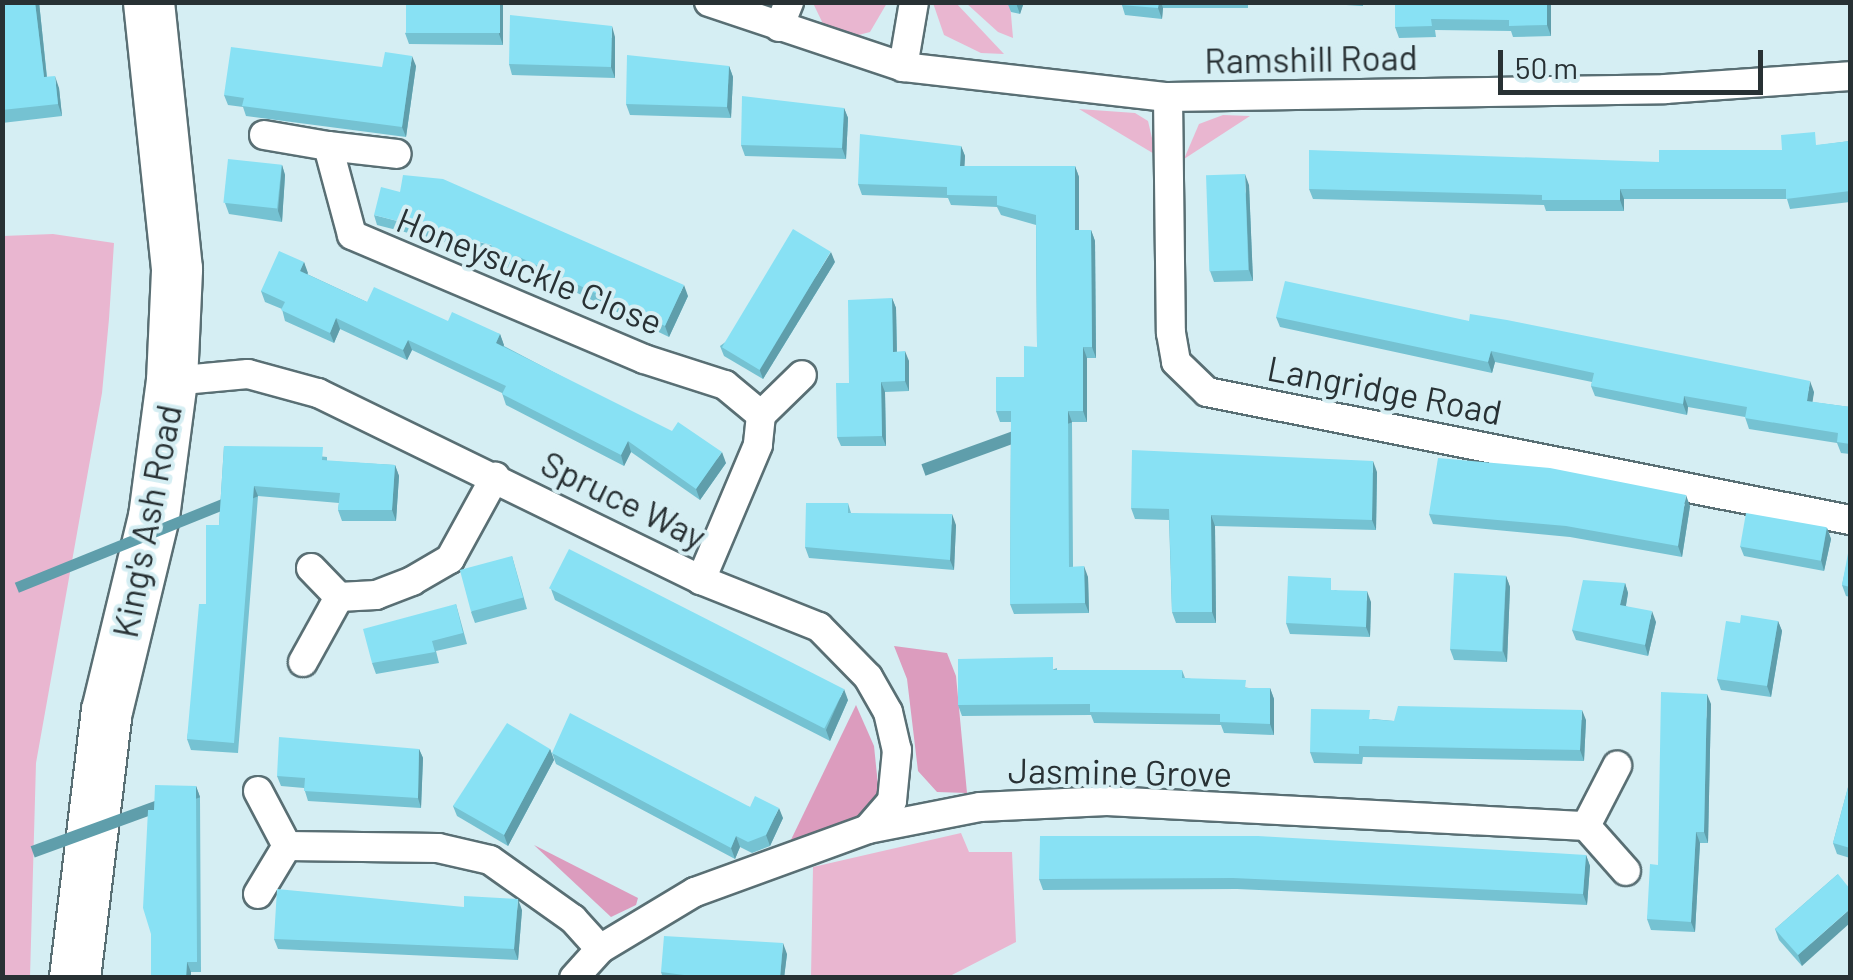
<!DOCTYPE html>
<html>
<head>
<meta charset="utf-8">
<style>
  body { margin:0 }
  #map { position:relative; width:1853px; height:980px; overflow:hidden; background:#d5eef3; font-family:Barlow,sans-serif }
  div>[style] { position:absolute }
  .green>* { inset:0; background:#e9b6d0 }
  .forest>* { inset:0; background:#dc9cbe }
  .roads { filter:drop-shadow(2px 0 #596f74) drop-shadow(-2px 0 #596f74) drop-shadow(0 2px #596f74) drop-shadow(0 -2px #596f74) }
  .street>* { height:28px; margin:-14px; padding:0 14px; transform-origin:14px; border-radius:14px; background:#fff }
  .highway>* { height:50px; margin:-25px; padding:0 25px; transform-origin:25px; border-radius:25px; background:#fff }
  .wall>* { inset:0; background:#75c2d2 }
  .shaded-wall>* { inset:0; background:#5f9eab; transform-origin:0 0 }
  .building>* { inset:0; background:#88e1f4; transform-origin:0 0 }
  span { translate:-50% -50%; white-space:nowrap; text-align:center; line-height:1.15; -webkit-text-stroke:8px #d5eef3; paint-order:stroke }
  .street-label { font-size:35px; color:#283134 }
  .frame { position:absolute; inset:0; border:5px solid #283134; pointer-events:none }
  .scale { position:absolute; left:1498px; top:50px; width:265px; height:45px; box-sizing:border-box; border:5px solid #283134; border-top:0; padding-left:12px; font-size:30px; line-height:35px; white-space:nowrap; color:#283134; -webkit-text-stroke:8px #d5eef3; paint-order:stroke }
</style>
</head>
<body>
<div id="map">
  <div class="green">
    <i style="clip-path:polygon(813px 3px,887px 3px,870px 32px,847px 38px,825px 28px)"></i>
    <i style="clip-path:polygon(933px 3px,956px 3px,1004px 54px,981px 53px,944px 35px)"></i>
    <i style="clip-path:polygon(966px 3px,1010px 3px,1013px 38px,998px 32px)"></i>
    <i style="clip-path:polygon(1079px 109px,1135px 113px,1148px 121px,1156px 155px)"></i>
    <i style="clip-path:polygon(1223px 115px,1250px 116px,1184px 159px,1199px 124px)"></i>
    <i style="clip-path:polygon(53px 234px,114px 243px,109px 319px,102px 393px,36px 763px,30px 977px,3px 977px,3px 236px)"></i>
    <i style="clip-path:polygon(961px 833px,969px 852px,1012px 852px,1016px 942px,948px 977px,811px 977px,813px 867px)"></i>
  </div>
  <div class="forest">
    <i style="clip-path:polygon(894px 646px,947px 653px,956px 676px,967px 793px,937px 792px,918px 771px,907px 679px)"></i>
    <i style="clip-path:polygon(856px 705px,874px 746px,879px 795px,860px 823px,788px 846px)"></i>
    <i style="clip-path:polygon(534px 845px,638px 898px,636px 905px,611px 917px)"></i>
  </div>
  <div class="roads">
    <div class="street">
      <i style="left:709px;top:2px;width:205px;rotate:18.5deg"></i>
      <i style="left:903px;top:67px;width:267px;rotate:6.5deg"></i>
      <i style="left:1168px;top:97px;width:497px;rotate:-0.9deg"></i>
      <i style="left:1665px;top:89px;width:185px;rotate:-4deg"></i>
      <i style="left:779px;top:27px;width:27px;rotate:-68deg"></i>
      <i style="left:903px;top:67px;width:66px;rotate:-80.4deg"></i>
      <i style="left:1168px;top:97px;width:236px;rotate:89.3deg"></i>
      <i style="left:1171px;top:333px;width:29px;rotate:80deg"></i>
      <i style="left:1176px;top:362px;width:43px;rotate:44.1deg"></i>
      <i style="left:1207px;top:392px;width:656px;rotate:11.26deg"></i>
      <i style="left:264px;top:135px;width:65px;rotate:9.8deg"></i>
      <i style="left:328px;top:146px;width:92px;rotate:74.9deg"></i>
      <i style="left:352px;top:235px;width:317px;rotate:23deg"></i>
      <i style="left:644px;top:359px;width:85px;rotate:17.8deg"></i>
      <i style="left:725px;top:385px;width:47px;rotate:39.8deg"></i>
      <i style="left:761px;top:415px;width:30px;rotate:96deg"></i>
      <i style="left:758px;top:445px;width:147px;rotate:112.9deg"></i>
      <i style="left:328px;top:146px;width:69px;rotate:6.6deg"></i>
      <i style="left:172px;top:381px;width:76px;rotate:-5.3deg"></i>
      <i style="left:248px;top:374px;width:73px;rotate:15.2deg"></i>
      <i style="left:318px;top:393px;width:426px;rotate:26deg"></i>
      <i style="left:701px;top:580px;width:127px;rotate:21.7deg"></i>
      <i style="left:819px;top:627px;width:70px;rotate:45.6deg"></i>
      <i style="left:868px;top:677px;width:40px;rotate:60.3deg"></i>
      <i style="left:888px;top:712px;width:39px;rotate:77deg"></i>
      <i style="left:897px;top:750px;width:51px;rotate:95.6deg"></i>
      <i style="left:892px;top:801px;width:37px;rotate:131deg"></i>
      <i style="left:761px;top:415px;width:57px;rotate:-44.3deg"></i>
      <i style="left:311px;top:568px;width:40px;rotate:46deg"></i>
      <i style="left:339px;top:597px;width:37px;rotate:-3deg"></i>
      <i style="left:376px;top:595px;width:39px;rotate:-21deg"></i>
      <i style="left:412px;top:581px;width:44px;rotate:-30.1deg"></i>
      <i style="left:450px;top:559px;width:94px;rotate:-61.2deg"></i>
      <i style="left:303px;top:662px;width:74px;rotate:-61deg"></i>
      <i style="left:258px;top:791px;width:62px;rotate:62.2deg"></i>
      <i style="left:1586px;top:826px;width:60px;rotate:48.4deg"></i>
      <i style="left:258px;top:894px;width:56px;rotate:-58.9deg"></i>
      <i style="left:287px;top:846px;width:151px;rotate:0.8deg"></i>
      <i style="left:438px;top:848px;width:53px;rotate:13deg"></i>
      <i style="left:490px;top:860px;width:102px;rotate:35.4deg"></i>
      <i style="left:573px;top:919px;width:40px;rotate:48deg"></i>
      <i style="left:574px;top:978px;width:39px;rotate:-48deg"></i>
      <i style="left:600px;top:949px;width:111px;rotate:-31deg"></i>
      <i style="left:695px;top:892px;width:184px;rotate:-20deg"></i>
      <i style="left:868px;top:829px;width:114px;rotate:-11.1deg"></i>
      <i style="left:980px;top:807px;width:127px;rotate:-2.7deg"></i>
      <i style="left:1107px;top:801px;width:480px;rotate:3deg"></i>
      <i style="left:1586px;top:826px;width:68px;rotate:-62.7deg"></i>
    </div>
    <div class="highway">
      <i style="left:75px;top:978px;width:269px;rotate:-83.2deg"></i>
      <i style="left:107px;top:711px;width:200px;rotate:-76.4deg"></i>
      <i style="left:154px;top:517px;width:137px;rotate:-82.5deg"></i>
      <i style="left:172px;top:381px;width:112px;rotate:-87.4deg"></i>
      <i style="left:177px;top:269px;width:268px;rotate:-96deg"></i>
    </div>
  </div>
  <div class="wall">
    <i style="clip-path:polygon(2px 2px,39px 2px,47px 77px,59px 88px,62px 116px,2px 123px)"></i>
    <i style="clip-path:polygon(503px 2px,503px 45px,409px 44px,405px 33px)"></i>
    <i style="clip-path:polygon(1007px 2px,1024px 2px,1020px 14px,1011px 12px)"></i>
    <i style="clip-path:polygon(1121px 2px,1248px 2px,1248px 8px,1163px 8px,1162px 19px,1125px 15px)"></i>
    <i style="clip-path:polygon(1295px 2px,1363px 2px,1363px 6px)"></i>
    <i style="clip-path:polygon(1395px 2px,1628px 2px,1628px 5px,1551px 5px,1551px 36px,1513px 37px,1511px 31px,1435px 30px,1436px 37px,1399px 38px,1395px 27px)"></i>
    <i style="clip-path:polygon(615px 37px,615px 78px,512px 75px,509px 64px)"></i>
    <i style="clip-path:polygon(416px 66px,406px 137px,246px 116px,243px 107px,228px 105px,224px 95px,382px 67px)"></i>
    <i style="clip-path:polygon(729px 66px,733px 77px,731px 118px,630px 115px,626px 104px)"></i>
    <i style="clip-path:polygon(844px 108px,848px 118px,846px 159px,745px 156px,741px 145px)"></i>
    <i style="clip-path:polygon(1850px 141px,1850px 202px,1790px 209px,1787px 199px,1624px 199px,1624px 211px,1546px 211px,1544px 205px,1313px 199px,1309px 189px,1659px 162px,1782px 150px)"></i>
    <i style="clip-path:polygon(961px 146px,965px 156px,964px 166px,1075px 166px,1079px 177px,1079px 230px,1091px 230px,1095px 241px,1096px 358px,1087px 358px,1087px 422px,1072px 422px,1073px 567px,1088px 577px,1089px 613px,1014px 614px,1010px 604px,1011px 422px,1000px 422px,996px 411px,1024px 377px,1037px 347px,1036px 225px,1001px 215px,997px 207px,951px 205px,948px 198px,862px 195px,858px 184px)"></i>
    <i style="clip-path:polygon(282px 165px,285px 175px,282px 222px,229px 214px,225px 203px)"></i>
    <i style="clip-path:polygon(1249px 185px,1253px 281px,1214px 282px,1210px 271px)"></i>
    <i style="clip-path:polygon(374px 215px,688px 296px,669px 337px,521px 266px,518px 273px,493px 261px,491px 254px,377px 225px)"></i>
    <i style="clip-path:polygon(304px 262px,307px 274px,367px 302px,500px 334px,504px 346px,726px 463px,700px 500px,631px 452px,624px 466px,506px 405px,502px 393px,412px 350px,407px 360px,340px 329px,334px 343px,285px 321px,282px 309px,265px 302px,261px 291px)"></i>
    <i style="clip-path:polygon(835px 262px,763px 379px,724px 356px,720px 346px)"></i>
    <i style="clip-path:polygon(892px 298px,896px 308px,897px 352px,909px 361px,909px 391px,885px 392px,886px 446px,841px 446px,837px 437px,849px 383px)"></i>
    <i style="clip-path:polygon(1276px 317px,1469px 321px,1814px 392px,1812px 402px,1850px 407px,1850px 454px,1841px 453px,1837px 443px,1749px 429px,1745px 417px,1688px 407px,1687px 415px,1595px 396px,1591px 386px,1592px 382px,1495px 362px,1492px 373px,1280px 327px)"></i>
    <i style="clip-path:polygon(224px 446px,327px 457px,327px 461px,395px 465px,399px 476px,396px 521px,342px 521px,338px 510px,339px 503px,258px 496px,238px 753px,191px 750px,187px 739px,219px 525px)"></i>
    <i style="clip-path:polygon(1377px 472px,1376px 530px,1215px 526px,1216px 623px,1176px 623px,1172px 612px,1169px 520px,1135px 519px,1131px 508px)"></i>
    <i style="clip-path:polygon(848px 503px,851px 513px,956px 525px,954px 570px,809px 558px,805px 547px)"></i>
    <i style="clip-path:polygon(1690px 506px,1682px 557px,1570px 537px,1433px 524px,1429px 514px)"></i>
    <i style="clip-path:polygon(1827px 528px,1831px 539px,1824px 571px,1744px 556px,1740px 546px)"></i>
    <i style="clip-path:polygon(1850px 549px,1850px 597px,1846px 596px,1842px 585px)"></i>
    <i style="clip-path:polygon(512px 556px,527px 609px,475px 623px,471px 612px)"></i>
    <i style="clip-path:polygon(1506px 576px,1510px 587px,1507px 662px,1454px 660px,1450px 649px)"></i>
    <i style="clip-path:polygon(1625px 583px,1628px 593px,1626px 606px,1656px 622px,1648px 656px,1576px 640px,1572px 630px)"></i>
    <i style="clip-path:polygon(551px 589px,848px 700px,830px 741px,555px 600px)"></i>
    <i style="clip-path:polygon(1335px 590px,1371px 602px,1370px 637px,1290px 634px,1286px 623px)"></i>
    <i style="clip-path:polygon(456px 604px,467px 644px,436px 651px,439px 663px,376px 674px,372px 663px)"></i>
    <i style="clip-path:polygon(1778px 621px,1782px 631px,1771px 697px,1721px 690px,1717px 679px,1740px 623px)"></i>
    <i style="clip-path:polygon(1057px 668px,1057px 670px,1182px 670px,1185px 678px,1249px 688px,1270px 688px,1274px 699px,1274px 735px,1224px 733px,1221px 725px,1094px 723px,1091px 715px,962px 716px,958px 705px)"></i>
    <i style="clip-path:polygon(1711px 704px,1708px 843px,1700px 843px,1695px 932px,1651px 930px,1647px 919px,1658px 865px)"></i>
    <i style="clip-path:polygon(1373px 719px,1394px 721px,1586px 720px,1584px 761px,1363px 757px,1362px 764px,1314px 763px,1310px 752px)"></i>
    <i style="clip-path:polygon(419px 749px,423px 758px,421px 808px,308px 801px,304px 788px,281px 786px,277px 776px)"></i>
    <i style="clip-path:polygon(550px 749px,554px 760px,508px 846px,457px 816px,453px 806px)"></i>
    <i style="clip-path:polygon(552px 753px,750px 807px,783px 818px,770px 846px,752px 853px,740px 847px,735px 859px,556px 764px)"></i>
    <i style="clip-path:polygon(1850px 780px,1850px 858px,1837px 854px,1833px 843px)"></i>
    <i style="clip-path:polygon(196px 786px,200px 797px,201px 972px,191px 972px,191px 978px,151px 978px,154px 810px)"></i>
    <i style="clip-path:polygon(1586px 855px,1590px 866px,1587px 905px,1237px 889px,1043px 890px,1039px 879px)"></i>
    <i style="clip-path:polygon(1838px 874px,1802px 966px,1779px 940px,1775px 929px)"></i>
    <i style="clip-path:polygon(464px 907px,522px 910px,518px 960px,278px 949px,274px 939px)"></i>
    <i style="clip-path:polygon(787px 954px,784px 978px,663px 978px,661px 972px)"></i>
  </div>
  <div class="shaded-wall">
    <i style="clip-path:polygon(35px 2px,39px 2px,48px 89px,44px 77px)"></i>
    <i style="clip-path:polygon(500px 2px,503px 2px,503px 45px,499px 34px)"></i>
    <i style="clip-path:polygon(1024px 2px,1020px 14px,1016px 3px)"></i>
    <i style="clip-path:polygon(1159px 2px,1161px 2px,1163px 8px,1162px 19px,1158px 8px)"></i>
    <i style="clip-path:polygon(1547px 2px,1550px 2px,1551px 5px,1551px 36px,1547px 25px)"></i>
    <i style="clip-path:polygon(612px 26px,615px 37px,615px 78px,611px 67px)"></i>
    <i style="clip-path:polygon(412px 56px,416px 66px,406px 137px,402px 127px)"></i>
    <i style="clip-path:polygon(729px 66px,733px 77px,731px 118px,727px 107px)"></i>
    <i style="clip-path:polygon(55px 76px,59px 88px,62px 116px,58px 104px)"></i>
    <i style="clip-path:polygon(844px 108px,848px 118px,846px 159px,842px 148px)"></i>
    <i style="clip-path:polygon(961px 146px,965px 156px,964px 177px,960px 166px)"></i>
    <i style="clip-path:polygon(282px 165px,285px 175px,282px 222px,278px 211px)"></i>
    <i style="clip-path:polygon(1075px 166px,1079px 177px,1079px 241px,1075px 230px)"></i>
    <i style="clip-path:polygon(1245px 174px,1249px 185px,1253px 281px,1249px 270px)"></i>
    <i style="clip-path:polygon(1620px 189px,1624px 199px,1624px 211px,1620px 200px)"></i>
    <i style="clip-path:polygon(1091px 230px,1095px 241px,1096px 358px,1092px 347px)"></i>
    <i style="clip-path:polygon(831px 252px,835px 262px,763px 379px,759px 368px)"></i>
    <i style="clip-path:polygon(517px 256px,521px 266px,518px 273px,514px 262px)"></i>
    <i style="clip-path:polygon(304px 262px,308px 273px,304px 282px,300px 271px)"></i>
    <i style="clip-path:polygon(684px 285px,688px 296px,669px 337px,665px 326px)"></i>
    <i style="clip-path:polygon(892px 298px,896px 308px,897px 362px,893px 352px)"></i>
    <i style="clip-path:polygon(336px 318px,340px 329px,334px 343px,330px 333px)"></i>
    <i style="clip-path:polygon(500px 334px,504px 345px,500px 353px,496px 343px)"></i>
    <i style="clip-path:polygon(408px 340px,412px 350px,407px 360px,403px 350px)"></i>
    <i style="clip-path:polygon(1083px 347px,1087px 358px,1087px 422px,1083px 411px)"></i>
    <i style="clip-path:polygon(905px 351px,909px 361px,909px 391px,905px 381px)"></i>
    <i style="clip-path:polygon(1491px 351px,1495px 362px,1492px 373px,1488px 362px)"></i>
    <i style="clip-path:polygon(1810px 381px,1814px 392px,1811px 412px,1807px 401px)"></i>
    <i style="clip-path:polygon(881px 382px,885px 392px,886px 446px,882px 436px)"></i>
    <i style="clip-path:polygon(1684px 396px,1688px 407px,1687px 415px,1683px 404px)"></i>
    <i style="left:1068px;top:411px;width:12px;height:156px;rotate:70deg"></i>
    <i style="clip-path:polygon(628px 441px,631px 452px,624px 466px,621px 455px)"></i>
    <i style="clip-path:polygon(722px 452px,726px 463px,700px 500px,696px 489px)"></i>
    <i style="clip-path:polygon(1373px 461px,1377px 472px,1376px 530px,1372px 520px)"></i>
    <i style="clip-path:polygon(395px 465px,399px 476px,396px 521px,392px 510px)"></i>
    <i style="left:254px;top:486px;width:11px;height:258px;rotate:68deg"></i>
    <i style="clip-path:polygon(1686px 495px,1690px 506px,1682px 557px,1678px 546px)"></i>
    <i style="clip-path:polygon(952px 514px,956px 525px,954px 570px,950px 560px)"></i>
    <i style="clip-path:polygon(1211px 515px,1215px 526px,1216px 623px,1212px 612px)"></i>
    <i style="clip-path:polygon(1827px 528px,1831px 539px,1824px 571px,1821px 560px)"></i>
    <i style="clip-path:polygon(1084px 566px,1088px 577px,1089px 613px,1085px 603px)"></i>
    <i style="clip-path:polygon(1506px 576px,1510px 587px,1507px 662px,1503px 651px)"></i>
    <i style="clip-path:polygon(1625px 583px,1628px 593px,1624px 616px,1620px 605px)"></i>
    <i style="clip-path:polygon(1367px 591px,1371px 602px,1370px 637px,1366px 627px)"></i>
    <i style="clip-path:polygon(1652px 611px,1656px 622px,1648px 656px,1645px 645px)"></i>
    <i style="clip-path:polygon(1778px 621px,1782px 631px,1771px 697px,1767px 686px)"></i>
    <i style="clip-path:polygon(1270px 688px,1274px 699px,1274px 735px,1270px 724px)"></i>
    <i style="clip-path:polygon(844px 689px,848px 700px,830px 741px,826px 730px)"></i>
    <i style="clip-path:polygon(1707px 694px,1711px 704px,1708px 843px,1704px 832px)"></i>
    <i style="clip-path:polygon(1582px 710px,1586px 720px,1584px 761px,1580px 750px)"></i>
    <i style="clip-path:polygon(419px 749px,423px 758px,421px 808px,418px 798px)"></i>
    <i style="clip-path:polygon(550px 749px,554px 760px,508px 846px,504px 835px)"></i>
    <i style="left:196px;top:786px;width:12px;height:176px;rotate:70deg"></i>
    <i style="clip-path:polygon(779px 808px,783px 818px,770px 846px,766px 835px)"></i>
    <i style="clip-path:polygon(1696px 832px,1700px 843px,1695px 932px,1691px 922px)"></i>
    <i style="clip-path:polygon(736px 836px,740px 847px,735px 859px,731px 848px)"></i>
    <i style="clip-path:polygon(1586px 855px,1590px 866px,1587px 905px,1583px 894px)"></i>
    <i style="clip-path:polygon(518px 899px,522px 910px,518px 960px,514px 949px)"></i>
    <i style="clip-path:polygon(1850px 909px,1850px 923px,1802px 966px,1798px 955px)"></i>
    <i style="clip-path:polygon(783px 943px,787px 954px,784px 978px,780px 978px)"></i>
    <i style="clip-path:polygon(187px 962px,191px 972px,191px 978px,186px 978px)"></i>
  </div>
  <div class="building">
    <i style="clip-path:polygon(2px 2px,35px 2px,44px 77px,55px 76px,58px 104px,2px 110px)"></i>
    <i style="left:406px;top:2px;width:94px;height:31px"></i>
    <i style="clip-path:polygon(1121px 2px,1159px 2px,1158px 8px,1121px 5px)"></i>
    <i style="clip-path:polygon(1395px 2px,1547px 2px,1547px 25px,1509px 26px,1509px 20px,1431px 19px,1432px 26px,1395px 27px)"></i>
    <i style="clip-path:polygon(510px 15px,612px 26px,611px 67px,509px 64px)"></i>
    <i style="clip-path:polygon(231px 47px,382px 67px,385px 52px,412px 56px,402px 127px,242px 106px,244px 98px,224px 95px)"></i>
    <i style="clip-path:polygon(627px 55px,729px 66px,727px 107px,626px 104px)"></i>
    <i style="clip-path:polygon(742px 96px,844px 108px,842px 148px,741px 145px)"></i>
    <i style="clip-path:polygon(1815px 132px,1816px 145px,1850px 141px,1850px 191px,1786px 199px,1786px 189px,1620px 189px,1620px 200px,1542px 200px,1542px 195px,1309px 189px,1309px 150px,1659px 162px,1659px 150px,1782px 150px,1781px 135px)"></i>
    <i style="clip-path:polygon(860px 134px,961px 146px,960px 166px,1075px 166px,1075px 230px,1091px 230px,1092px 347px,1083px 347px,1083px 411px,1068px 411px,1069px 567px,1084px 566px,1085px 603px,1010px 604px,1011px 411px,996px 411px,996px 377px,1024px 377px,1024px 346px,1037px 347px,1036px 215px,997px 205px,997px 196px,947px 195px,947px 187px,858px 184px)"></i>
    <i style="left:228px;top:159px;width:54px;height:44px;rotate:6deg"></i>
    <i style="left:1245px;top:174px;width:96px;height:39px;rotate:88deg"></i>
    <i style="clip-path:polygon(403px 175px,443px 179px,684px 285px,665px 326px,517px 256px,514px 262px,490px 250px,492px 245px,374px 215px,381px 187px,400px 192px)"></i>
    <i style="left:793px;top:229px;width:44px;height:138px;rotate:31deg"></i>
    <i style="clip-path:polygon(279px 251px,304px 262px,300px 271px,367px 302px,374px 287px,448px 321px,452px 312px,500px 334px,496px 343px,672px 431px,678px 422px,722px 452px,696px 489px,628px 441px,621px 455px,502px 394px,506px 386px,408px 340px,403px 350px,336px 318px,330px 333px,281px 310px,285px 302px,261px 291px)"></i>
    <i style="clip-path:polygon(1285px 281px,1469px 321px,1470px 314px,1507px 320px,1810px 381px,1807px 401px,1850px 407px,1850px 444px,1837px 442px,1838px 433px,1745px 418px,1747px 407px,1684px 396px,1683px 404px,1591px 386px,1594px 373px,1491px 351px,1488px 362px,1276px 317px)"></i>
    <i style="clip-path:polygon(892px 298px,893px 352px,905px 351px,905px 381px,881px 382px,882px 436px,837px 437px,836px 383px,849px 383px,848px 300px)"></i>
    <i style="clip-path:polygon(224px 446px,323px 447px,322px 460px,395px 465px,392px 510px,338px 510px,340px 493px,254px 486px,234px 743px,187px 739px,199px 604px,206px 604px,206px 525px,219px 525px)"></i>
    <i style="clip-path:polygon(1132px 450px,1373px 461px,1372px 520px,1211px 515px,1212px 612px,1172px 612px,1169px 509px,1131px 508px)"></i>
    <i style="clip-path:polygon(1438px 458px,1550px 468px,1686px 495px,1678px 546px,1566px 526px,1429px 514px)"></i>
    <i style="clip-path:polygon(806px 503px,848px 503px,848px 513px,952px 514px,950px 560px,805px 547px)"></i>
    <i style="left:1746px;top:513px;width:82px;height:34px;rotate:10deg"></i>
    <i style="clip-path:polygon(1849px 548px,1850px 549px,1850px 587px,1842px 585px)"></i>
    <i style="left:569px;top:549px;width:309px;height:44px;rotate:27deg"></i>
    <i style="left:512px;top:556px;width:43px;height:54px;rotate:75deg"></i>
    <i style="left:1454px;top:573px;width:52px;height:76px;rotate:3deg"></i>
    <i style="clip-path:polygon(1288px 576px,1331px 578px,1331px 590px,1367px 591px,1366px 627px,1286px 623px)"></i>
    <i style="clip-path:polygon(1583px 580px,1625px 583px,1620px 605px,1652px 611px,1645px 645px,1572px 630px)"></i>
    <i style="clip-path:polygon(456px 604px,463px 633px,432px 641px,435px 652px,372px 663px,363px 629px)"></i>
    <i style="clip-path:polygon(1741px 615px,1778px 621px,1767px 686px,1717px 679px,1726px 621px,1740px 623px)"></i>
    <i style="clip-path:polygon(1053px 657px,1053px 670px,1182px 670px,1182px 678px,1246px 680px,1245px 688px,1270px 688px,1270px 724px,1220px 722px,1220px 714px,1090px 712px,1090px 704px,958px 705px,958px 659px)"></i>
    <i style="clip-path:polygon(1661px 692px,1707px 694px,1704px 832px,1696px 832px,1691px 922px,1647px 919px,1650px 864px,1658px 865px)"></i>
    <i style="clip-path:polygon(1398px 706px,1582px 710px,1580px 750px,1359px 746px,1359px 754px,1310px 752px,1311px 709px,1370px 710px,1369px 719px,1394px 721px)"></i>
    <i style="clip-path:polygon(570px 713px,750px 807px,755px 796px,779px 808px,766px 835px,748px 842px,736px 836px,731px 848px,552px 753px)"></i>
    <i style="clip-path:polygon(507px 723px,550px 749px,504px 835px,453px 806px)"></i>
    <i style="clip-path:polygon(279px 737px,419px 749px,418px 798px,304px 791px,305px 778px,277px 776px)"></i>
    <i style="clip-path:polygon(1850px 780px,1850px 848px,1833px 843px)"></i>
    <i style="clip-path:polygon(155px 785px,196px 786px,197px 962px,187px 962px,186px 978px,151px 978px,151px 934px,143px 908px,148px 810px,154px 810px)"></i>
    <i style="clip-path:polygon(1040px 836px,1258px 836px,1586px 855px,1583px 894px,1233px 878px,1039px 879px)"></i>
    <i style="clip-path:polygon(1838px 874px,1850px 889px,1850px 909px,1798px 955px,1775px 929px)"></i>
    <i style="clip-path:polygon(277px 889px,464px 907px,464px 896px,518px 899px,514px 949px,274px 939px)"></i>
    <i style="clip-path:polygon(664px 936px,783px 943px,780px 978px,707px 978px,661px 972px)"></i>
  </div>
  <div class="street-label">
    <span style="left:1311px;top:58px;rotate:-1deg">Ramshill Road</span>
    <span style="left:530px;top:270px;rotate:22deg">Honeysuckle Close</span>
    <span style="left:1385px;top:389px;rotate:11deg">Langridge Road</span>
    <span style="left:624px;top:499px;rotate:26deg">Spruce Way</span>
    <span style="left:146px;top:521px;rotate:-79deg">King's Ash Road</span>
    <span style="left:1120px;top:771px;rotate:1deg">Jasmine Grove</span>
  </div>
  <div class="frame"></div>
  <div class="scale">50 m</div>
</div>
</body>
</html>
